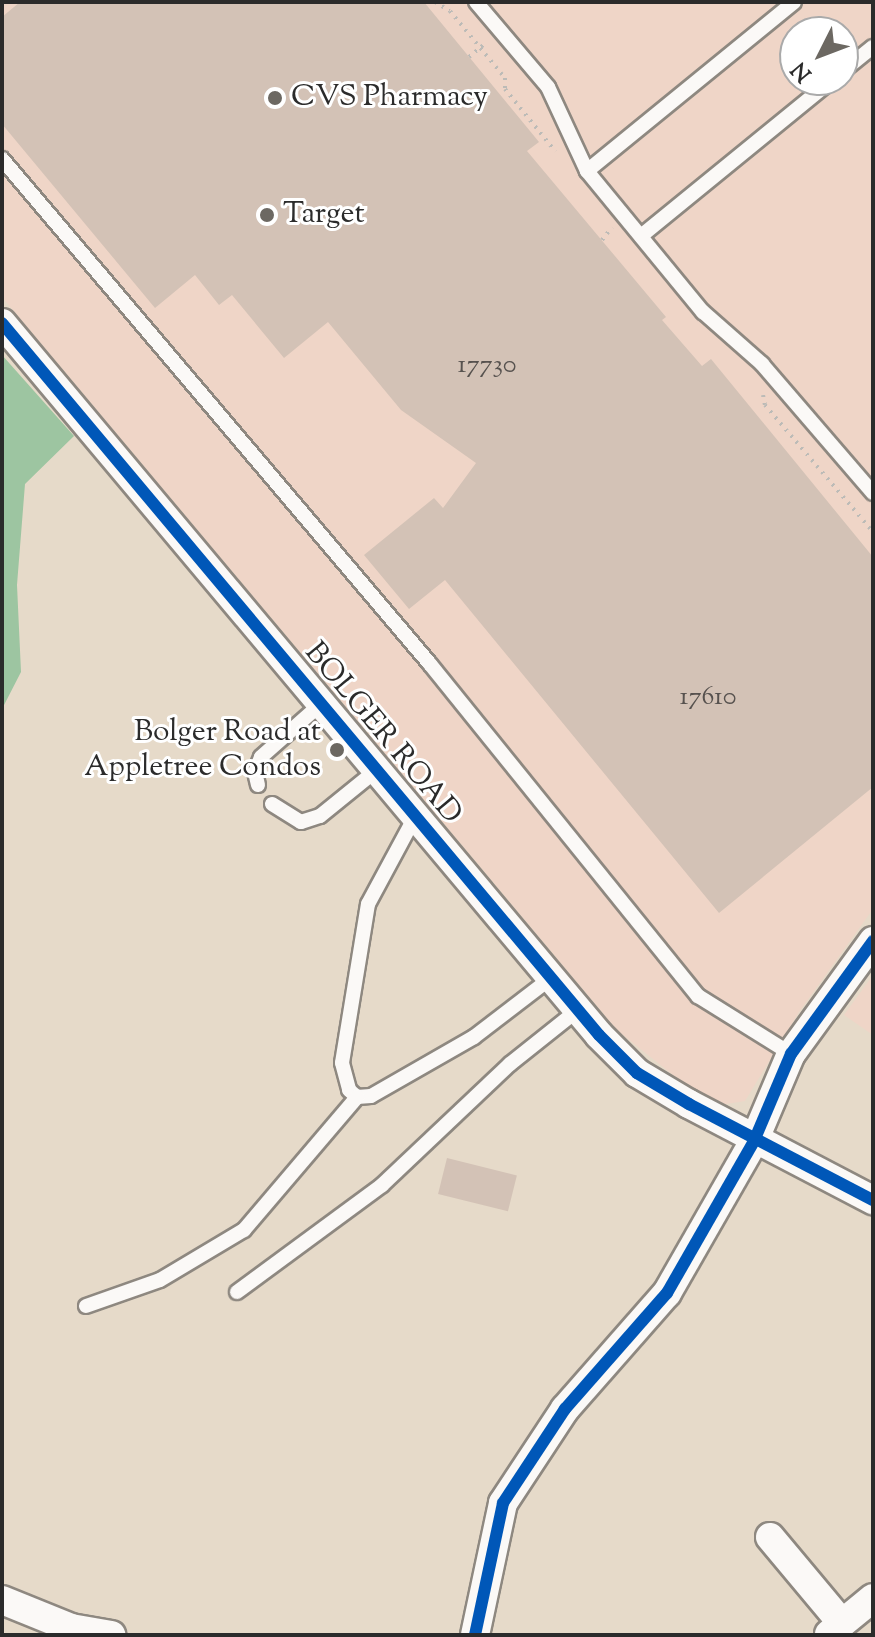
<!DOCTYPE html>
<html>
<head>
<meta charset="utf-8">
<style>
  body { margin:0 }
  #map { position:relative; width:875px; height:1637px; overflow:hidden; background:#e6dac9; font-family:"Sorts Mill Goudy",serif }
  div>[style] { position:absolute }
  .built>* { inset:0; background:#efd5c7 }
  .forest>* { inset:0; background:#9dc5a1 }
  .building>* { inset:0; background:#d3c2b6; transform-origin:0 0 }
  .path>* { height:4px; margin-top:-2px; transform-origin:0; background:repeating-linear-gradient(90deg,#bcbbb7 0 2px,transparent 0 8px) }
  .roads { filter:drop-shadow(2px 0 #8e8880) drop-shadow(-2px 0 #8e8880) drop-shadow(0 2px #8e8880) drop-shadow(0 -2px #8e8880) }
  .lane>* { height:14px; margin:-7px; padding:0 7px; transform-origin:7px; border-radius:7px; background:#fbf9f7 }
  .street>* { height:28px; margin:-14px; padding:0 14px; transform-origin:14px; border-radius:14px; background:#fbf9f7 }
  .cycleway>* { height:12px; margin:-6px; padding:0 6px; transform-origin:6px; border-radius:6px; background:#0057b8 }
  .dots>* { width:22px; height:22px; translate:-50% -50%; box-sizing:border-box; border:4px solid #fff; border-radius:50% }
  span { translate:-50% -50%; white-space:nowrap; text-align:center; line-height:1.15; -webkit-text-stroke:6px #fff; paint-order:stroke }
  .number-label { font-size:26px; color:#57524f }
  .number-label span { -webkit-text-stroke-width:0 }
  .poi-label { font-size:30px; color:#2b2b2b }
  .left { translate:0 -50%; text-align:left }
  .right { translate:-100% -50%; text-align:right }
  .street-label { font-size:30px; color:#2b2b2b }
  .frame { position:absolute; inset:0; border:4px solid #2b2b2b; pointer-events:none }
  .north { position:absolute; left:779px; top:16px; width:80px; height:80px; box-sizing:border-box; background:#fff; border:2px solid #aaa; border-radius:50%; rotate:228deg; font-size:22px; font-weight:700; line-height:32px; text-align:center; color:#2b2b2b }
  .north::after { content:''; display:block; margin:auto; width:28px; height:36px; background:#6c6862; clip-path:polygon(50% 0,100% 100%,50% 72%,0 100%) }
</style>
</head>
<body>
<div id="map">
  <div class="built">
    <i style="clip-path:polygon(evenodd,2px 2px,873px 2px,873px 909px,799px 1012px,745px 1101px,720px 1105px,703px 1099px,618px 1031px,2px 297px,2px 2px,795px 32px,843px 32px,843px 80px,795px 80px,795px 32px)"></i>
    <i style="clip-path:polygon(873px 975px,873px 1035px,844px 1015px)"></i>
  </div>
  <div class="forest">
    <i style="clip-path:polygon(2px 355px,74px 436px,25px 484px,17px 585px,21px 672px,2px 709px)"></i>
  </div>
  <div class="building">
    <i style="clip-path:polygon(20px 2px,424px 2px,539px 142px,527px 151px,666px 317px,662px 320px,702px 366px,711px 359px,873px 557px,873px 787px,719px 913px,445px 580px,409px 609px,364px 555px,434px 498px,443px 508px,476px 463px,401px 410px,328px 322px,284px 358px,232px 295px,219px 305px,195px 275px,155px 308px,2px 124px,2px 17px)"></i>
    <i style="left:447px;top:1158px;width:72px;height:37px;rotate:14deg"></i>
  </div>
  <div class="path">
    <i style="left:435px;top:2px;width:17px;rotate:31deg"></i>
    <i style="left:450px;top:11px;width:87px;rotate:50.6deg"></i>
    <i style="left:505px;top:78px;width:11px;rotate:90deg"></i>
    <i style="left:505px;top:89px;width:80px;rotate:51.1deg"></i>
    <i style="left:469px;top:57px;width:23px;rotate:-40deg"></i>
    <i style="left:602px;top:240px;width:16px;rotate:-52deg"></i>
    <i style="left:763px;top:395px;width:10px;rotate:79deg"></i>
    <i style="left:765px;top:405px;width:167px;rotate:49.6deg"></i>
  </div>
  <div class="roads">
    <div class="lane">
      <i style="left:476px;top:2px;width:111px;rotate:49.7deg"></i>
      <i style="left:548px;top:87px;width:93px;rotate:65.1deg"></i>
      <i style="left:587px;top:171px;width:183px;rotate:50.6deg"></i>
      <i style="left:703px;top:312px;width:79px;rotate:41.4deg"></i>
      <i style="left:762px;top:364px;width:170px;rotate:49.3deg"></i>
      <i style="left:843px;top:71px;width:38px;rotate:-39deg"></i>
      <i style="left:2px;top:159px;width:662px;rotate:49.72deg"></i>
      <i style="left:430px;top:664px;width:427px;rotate:51.1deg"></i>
      <i style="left:698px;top:996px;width:110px;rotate:31.9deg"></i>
      <i style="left:587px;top:171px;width:267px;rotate:-39.2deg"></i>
      <i style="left:641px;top:236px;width:247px;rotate:-39.2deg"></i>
      <i style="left:258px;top:785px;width:13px;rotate:-103deg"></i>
      <i style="left:255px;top:772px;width:16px;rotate:-68deg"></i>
      <i style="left:261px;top:757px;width:81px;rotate:-41.5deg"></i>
      <i style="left:272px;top:804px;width:34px;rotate:32deg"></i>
      <i style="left:301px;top:822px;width:20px;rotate:-18deg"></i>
      <i style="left:320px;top:816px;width:75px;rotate:-39deg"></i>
      <i style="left:416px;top:815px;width:101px;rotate:118.3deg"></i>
      <i style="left:368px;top:904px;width:161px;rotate:99.3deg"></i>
      <i style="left:342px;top:1063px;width:28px;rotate:75deg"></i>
      <i style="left:349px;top:1090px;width:11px;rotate:41deg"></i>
      <i style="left:357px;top:1097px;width:14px;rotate:-4deg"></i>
      <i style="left:371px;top:1096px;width:119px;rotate:-29.8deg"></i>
      <i style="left:474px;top:1037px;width:97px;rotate:-37.5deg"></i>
      <i style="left:237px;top:1292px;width:180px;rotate:-36.4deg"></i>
      <i style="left:382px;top:1185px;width:176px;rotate:-43.4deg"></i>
      <i style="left:510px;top:1064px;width:87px;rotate:-38.5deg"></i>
      <i style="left:86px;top:1306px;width:78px;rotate:-19.4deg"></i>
      <i style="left:160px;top:1280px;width:98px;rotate:-30.8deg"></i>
      <i style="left:244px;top:1230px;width:175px;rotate:-49.6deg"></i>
    </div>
    <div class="street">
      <i style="left:2px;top:323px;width:929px;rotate:50.02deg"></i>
      <i style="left:599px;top:1035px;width:54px;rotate:45deg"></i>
      <i style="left:637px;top:1073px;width:61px;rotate:30.8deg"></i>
      <i style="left:689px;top:1104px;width:208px;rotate:27.6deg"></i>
      <i style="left:770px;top:1537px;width:112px;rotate:50.1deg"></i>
      <i style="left:2px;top:1600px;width:74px;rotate:22.1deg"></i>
      <i style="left:71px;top:1628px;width:41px;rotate:9.9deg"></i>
      <i style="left:829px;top:1634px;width:57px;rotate:-39.3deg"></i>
      <i style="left:475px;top:1635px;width:135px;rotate:-78deg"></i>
      <i style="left:503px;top:1503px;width:113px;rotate:-56.6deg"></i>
      <i style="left:565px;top:1409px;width:154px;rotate:-48.7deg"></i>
      <i style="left:667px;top:1293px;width:175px;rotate:-60.2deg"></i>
      <i style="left:754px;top:1141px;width:95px;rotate:-67deg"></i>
      <i style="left:791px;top:1054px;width:140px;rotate:-54deg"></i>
    </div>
  </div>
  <div class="cycleway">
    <i style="left:2px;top:323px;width:929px;rotate:50.02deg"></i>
    <i style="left:599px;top:1035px;width:54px;rotate:45deg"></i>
    <i style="left:637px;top:1073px;width:61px;rotate:30.8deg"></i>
    <i style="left:689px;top:1104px;width:208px;rotate:27.6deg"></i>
    <i style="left:475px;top:1635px;width:135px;rotate:-78deg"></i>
    <i style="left:503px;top:1503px;width:113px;rotate:-56.6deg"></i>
    <i style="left:565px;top:1409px;width:154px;rotate:-48.7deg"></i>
    <i style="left:667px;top:1293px;width:175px;rotate:-60.2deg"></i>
    <i style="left:754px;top:1141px;width:95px;rotate:-67deg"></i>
    <i style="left:791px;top:1054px;width:140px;rotate:-54deg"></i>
  </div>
  <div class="dots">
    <i style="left:275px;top:98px;background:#6c6862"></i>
    <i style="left:267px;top:215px;background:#6c6862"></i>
    <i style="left:337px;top:750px;background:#6c6862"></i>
  </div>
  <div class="number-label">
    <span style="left:487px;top:366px">17730</span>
    <span style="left:708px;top:698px">17610</span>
  </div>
  <div class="poi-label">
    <span class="left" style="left:291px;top:98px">CVS Pharmacy</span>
    <span class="left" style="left:283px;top:215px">Target</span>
    <span class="right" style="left:321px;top:750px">Bolger Road at<br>Appletree Condos</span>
  </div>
  <div class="street-label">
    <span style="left:382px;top:734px;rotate:50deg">BOLGER ROAD</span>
  </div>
  <div class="frame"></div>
  <div class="north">N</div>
</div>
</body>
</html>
